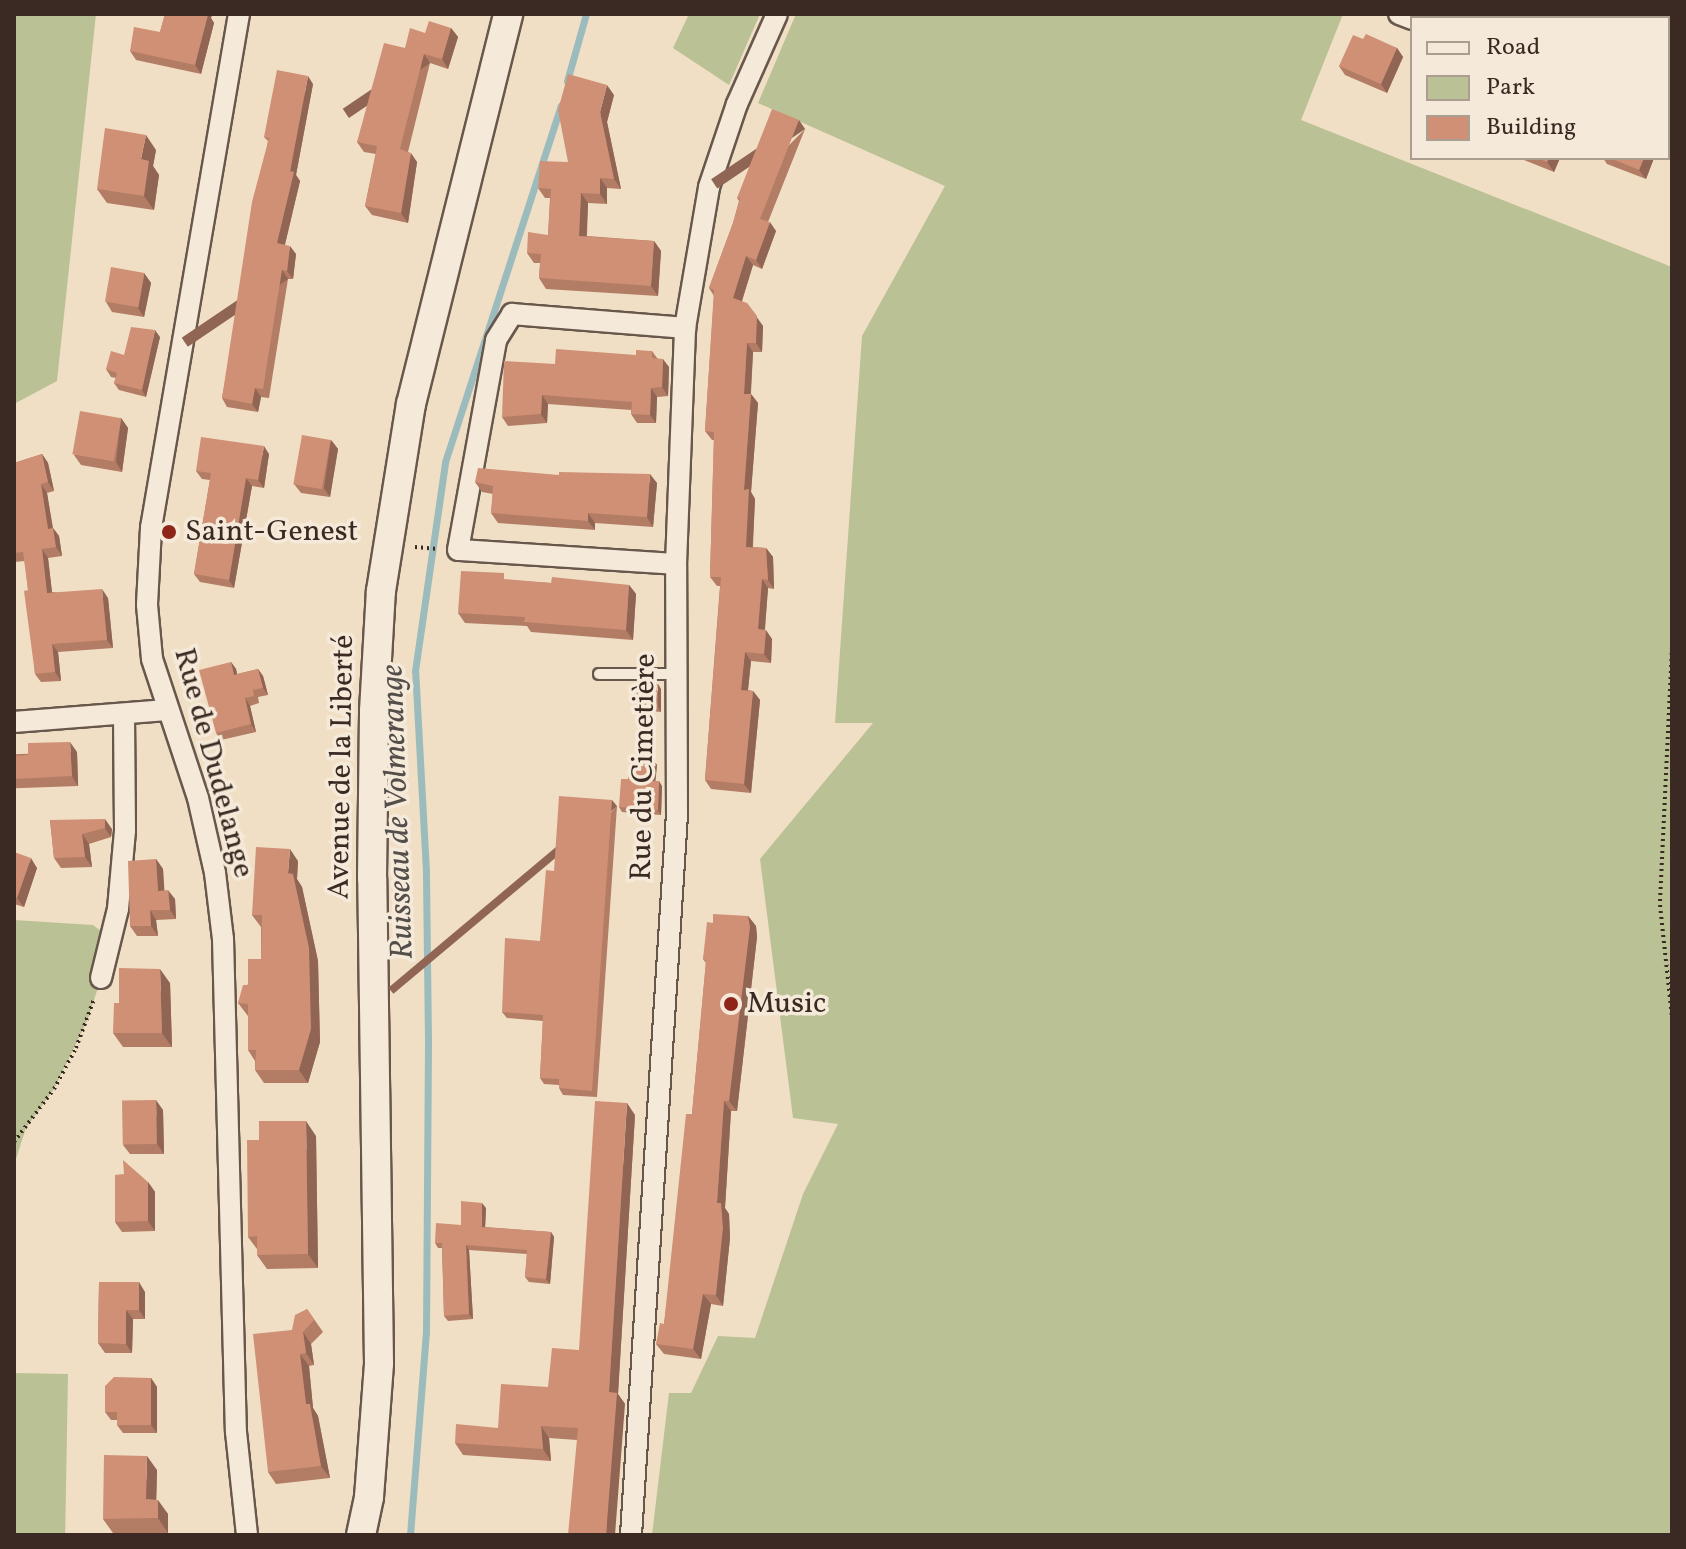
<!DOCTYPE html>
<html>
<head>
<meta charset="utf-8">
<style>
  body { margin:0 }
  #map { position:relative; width:1686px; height:1549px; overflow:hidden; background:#f0dfc5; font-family:Vollkorn,serif }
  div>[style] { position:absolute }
  .green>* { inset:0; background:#bac194; transform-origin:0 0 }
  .stream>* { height:7px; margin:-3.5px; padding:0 3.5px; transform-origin:3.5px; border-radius:3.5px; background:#9cbbbc }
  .path>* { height:4px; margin-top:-2px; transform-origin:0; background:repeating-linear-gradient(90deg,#3b2a23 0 2px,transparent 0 6px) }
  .roads { filter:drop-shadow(2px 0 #68574c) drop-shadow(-2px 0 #68574c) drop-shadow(0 2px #68574c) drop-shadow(0 -2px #68574c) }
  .lane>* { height:10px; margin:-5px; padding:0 5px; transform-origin:5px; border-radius:5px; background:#f5ead9 }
  .street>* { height:20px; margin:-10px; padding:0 10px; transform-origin:10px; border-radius:10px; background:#f5ead9 }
  .secondary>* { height:28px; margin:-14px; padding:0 14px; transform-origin:14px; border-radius:14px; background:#f5ead9 }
  .wall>* { inset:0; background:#b27c65; transform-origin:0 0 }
  .shaded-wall>* { inset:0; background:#916553; transform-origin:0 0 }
  .building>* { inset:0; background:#cf9076; transform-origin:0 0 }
  .dots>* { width:22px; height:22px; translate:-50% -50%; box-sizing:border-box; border:4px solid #f5ead9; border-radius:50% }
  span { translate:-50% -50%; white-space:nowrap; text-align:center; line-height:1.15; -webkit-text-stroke:7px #f5ead9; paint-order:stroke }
  .poi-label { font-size:30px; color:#3b2a23 }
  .left { translate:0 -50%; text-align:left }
  .street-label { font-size:30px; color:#3b2a23 }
  .water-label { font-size:32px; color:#534e49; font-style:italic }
  .frame { position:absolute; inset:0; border:16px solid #3b2a23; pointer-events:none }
  .legend { position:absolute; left:1410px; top:16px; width:260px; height:144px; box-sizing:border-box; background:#f5ead9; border:2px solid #ab9d90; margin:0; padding:10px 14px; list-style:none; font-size:24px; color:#3b2a23 }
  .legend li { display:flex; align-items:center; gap:16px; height:40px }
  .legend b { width:40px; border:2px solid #ab9d90 }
</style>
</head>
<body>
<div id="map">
  <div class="green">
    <i style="clip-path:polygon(14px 14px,96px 14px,57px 381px,14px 404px)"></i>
    <i style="clip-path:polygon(689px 14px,760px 14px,729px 85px,673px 48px)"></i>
    <i style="clip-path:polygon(796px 14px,1343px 14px,1301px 120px,1672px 267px,1672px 1535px,652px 1535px,669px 1393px,691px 1393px,718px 1336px,755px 1338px,803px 1194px,838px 1124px,793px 1118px,760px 859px,873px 723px,835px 723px,862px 336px,945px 186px,758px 103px)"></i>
    <i style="clip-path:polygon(14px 920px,93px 925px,101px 931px,101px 978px,88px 1019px,54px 1089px,26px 1128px,14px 1165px)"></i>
    <i style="left:14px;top:1373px;width:54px;height:162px;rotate:1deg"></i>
  </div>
  <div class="stream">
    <i style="left:567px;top:81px;width:70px;rotate:-74.2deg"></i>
    <i style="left:410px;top:1535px;width:204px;rotate:-85.5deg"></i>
    <i style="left:426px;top:1332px;width:292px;rotate:-89.6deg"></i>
    <i style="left:428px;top:1040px;width:169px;rotate:-90.7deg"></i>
    <i style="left:426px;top:871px;width:200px;rotate:-93.1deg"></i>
    <i style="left:415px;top:671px;width:211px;rotate:-81.8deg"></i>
    <i style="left:445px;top:462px;width:375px;rotate:-72deg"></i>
  </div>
  <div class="path">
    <i style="left:1668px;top:133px;width:4px;rotate:27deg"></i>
    <i style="left:415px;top:547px;width:23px;rotate:5deg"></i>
    <i style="left:1672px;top:647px;width:258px;rotate:92.7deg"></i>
    <i style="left:1660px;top:905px;width:114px;rotate:83.9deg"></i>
    <i style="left:14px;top:1142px;width:66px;rotate:-53deg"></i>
    <i style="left:54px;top:1089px;width:47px;rotate:-61.8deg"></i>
    <i style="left:76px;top:1048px;width:52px;rotate:-69.8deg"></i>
  </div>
  <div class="roads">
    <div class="lane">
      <i style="left:599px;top:674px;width:78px"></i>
    </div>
    <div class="street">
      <i style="left:239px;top:14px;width:521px;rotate:99.72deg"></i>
      <i style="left:151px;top:528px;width:77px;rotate:93deg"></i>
      <i style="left:147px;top:605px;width:54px;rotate:84.7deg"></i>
      <i style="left:152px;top:659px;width:146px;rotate:71.7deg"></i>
      <i style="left:198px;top:798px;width:77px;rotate:77.2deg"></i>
      <i style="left:215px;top:873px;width:66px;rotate:83.1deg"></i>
      <i style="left:223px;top:939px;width:493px;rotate:88.5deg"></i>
      <i style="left:236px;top:1432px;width:104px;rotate:83.9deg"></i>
      <i style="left:1399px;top:14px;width:14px;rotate:21deg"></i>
      <i style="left:1468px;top:18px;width:4px;rotate:-63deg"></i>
      <i style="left:676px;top:564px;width:218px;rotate:-176.3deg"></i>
      <i style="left:458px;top:550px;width:213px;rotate:-79.7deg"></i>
      <i style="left:496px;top:340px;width:31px;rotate:-58deg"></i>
      <i style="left:512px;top:314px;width:174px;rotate:4.6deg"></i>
      <i style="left:14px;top:722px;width:153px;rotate:-4.5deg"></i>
      <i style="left:101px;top:978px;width:71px;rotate:-76.2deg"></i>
      <i style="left:118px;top:909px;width:79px;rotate:-84.9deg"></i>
      <i style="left:125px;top:830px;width:116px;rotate:-90.5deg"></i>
      <i style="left:631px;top:1535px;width:723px;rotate:-86.35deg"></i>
      <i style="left:677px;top:813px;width:249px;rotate:-90.2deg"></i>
      <i style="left:676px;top:564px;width:236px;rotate:-87.8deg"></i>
      <i style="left:685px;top:328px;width:143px;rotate:-80.3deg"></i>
      <i style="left:709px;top:187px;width:88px;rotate:-71.4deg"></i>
      <i style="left:737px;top:104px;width:98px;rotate:-66deg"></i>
    </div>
    <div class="secondary">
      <i style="left:361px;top:1535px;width:39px;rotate:-78deg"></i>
      <i style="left:369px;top:1497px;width:134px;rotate:-85.7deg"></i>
      <i style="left:379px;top:1363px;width:485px;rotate:-90.8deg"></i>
      <i style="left:372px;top:878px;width:167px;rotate:-89.3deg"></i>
      <i style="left:374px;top:711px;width:120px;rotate:-86.7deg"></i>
      <i style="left:381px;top:591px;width:189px;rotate:-80.9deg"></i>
      <i style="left:411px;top:404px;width:402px;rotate:-76deg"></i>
    </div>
  </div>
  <div class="wall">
    <i style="clip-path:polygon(165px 14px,212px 14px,211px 18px,214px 23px,201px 74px,136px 60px,130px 51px,160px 32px)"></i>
    <i style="clip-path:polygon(451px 28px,458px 37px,448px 69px,430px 63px,408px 152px,417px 162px,408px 223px,372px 215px,365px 206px,376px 154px,364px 152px,357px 142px,405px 48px,425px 33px)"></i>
    <i style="clip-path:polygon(1363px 39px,1397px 48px,1403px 57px,1387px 93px,1345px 75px,1339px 66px)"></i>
    <i style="clip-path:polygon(313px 84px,296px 175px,300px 181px,285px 245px,296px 254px,293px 279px,288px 279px,269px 398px,261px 397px,258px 412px,227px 407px,222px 398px,268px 141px,264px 137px)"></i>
    <i style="clip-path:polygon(614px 95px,607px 122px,621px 189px,607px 188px,607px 204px,588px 203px,587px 236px,654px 241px,661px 251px,658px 296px,546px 289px,539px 278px,540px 263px,534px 263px,527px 253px,548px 235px,550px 198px,545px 198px,538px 188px,568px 162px)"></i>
    <i style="clip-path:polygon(805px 129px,768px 222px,776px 231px,762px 269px,753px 265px,742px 301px,763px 326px,762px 352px,753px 352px,751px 394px,758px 403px,751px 492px,755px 499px,753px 547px,766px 548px,773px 557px,774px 589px,768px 588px,765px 630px,772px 639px,771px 663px,751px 661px,748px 690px,753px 691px,760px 700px,751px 793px,711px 789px,705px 780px,720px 586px,717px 586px,710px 577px,714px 440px,712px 440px,705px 431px,714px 296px,709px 288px,733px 223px,739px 201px,737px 198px)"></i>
    <i style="clip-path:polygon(156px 150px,153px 166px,159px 175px,154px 210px,107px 203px,97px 189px)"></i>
    <i style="clip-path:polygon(1519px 158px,1560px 158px,1554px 172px)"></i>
    <i style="clip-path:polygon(1603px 158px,1654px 158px,1646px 179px,1607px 164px)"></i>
    <i style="clip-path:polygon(144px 273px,151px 283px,144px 317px,112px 312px,106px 302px)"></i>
    <i style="clip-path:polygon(160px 337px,146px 397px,119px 390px,114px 383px,116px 378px,111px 377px,106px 369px,124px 355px)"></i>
    <i style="clip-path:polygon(652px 351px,657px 358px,669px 367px,668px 396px,657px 397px,656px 423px,637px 423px,631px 414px,631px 410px,548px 404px,547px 423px,508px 426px,502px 417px,555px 364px,636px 355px)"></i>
    <i style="clip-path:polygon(121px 418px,128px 428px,122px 472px,81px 465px,74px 455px)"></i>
    <i style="clip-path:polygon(331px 440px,338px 449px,330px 497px,301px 493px,294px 484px)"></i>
    <i style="clip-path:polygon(42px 454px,48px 463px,54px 491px,47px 493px,53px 528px,59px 536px,62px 556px,48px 558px,52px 592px,108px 598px,113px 648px,58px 652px,61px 681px,41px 682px,35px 674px,28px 590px,25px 561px,14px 562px,14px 463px)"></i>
    <i style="clip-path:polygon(269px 454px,264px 488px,252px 486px,234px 588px,200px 582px,194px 574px,210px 480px,202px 479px,196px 471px)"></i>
    <i style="clip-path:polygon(475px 482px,657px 483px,653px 527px,595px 523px,595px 530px,498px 523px,491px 513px,493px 494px,482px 492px)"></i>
    <i style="clip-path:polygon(508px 580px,551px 583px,629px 585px,636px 594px,633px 640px,531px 632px,527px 626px,465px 623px,458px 613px)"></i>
    <i style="clip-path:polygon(231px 662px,236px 669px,237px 674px,258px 669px,263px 676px,268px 695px,258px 697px,259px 703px,250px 706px,256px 732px,221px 740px,216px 733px)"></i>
    <i style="clip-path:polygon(661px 689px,661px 712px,641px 710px,637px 705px)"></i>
    <i style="left:77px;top:752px;width:34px;height:63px;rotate:88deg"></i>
    <i style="clip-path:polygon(653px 760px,657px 765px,655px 781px,662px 786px,661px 815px,622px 812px,619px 807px,628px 779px)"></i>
    <i style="clip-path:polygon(617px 806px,597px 1097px,563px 1095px,559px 1088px,559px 1085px,544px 1084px,540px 1078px,543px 1021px,507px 1018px,502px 1012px,540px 941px,554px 871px)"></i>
    <i style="clip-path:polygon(50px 820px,112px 829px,111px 837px,89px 844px,92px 867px,61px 868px,54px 858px)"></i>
    <i style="clip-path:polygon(14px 852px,37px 868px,24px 907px,14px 904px)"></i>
    <i style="clip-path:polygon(156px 859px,163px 869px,164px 890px,175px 899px,176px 919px,156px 920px,158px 936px,137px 936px,130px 926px)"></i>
    <i style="clip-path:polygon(298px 861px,297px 879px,302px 887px,318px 961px,320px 1042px,308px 1083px,264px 1083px,255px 1070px,255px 1061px,248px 1050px,248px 1016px,238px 1003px,261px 959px,261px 927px,252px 915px)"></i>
    <i style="clip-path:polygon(748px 916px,756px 926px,757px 937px,737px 1111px,731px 1111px,725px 1208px,729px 1214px,730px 1238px,723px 1306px,711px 1304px,701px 1359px,664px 1354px,656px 1344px,664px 1324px,692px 1114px,706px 963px,703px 959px,713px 923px)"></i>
    <i style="clip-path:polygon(170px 983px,172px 1047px,123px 1047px,113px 1033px)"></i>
    <i style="clip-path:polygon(163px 1110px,164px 1154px,130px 1154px,123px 1145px)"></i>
    <i style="clip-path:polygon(635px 1115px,618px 1394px,625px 1404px,577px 1440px,549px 1438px,551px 1461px,463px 1455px,455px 1443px,498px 1428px,548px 1387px,579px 1350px)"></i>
    <i style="clip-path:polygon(316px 1136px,318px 1268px,267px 1269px,257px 1255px,257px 1249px,248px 1237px)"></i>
    <i style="clip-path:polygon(148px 1182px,155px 1192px,155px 1231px,122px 1232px,115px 1222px)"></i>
    <i style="clip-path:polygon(486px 1208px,485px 1227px,551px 1232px,554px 1237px,550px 1284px,529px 1282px,525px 1277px,527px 1254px,469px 1250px,473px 1319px,448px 1321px,444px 1316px,442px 1248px,438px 1248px,435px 1243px)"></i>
    <i style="clip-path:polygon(99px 1282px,145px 1292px,145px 1319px,133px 1319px,132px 1353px,105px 1353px,98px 1343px)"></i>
    <i style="clip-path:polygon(307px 1309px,323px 1332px,311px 1344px,314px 1365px,309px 1366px,313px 1408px,318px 1416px,330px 1478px,276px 1484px,268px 1472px,292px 1330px)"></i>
    <i style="clip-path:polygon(151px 1378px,157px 1387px,157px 1433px,123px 1433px,117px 1425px,117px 1420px,111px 1420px,105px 1412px)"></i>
    <i style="clip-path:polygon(157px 1470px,156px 1500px,168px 1514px,168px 1533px,113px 1533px,103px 1519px)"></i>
  </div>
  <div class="shaded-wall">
    <i style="clip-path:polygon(204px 14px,212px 14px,211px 18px,214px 23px,201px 74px,195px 65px)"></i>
    <i style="clip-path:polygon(1573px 14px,1582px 14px,1580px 18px,1571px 18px)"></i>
    <i style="clip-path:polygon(451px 28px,458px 37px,448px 69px,442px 59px)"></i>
    <i style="clip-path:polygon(1670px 38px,1672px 40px,1672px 61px,1668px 70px,1668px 44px)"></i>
    <i style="clip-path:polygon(1397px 48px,1403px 57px,1387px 93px,1381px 84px)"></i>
    <i style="left:424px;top:54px;width:11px;height:98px;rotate:56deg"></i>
    <i style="clip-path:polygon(308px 76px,313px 84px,296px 175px,300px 181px,283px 252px,277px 243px)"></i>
    <i style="clip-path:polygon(607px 85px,614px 95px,607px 122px,621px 189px,614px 179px,600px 112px)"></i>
    <i style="left:799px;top:120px;width:11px;height:106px;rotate:56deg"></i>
    <i style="clip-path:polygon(146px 135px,156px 150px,153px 166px,159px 175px,154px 210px,144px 196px,141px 159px)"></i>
    <i style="clip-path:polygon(411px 153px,417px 162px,408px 223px,401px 213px)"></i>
    <i style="clip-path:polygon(1549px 158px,1560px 158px,1554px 172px,1547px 162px)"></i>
    <i style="clip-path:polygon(1644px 158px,1654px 158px,1646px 179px,1639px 170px)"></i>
    <i style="clip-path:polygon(600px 178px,607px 188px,607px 204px,600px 194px)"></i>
    <i style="clip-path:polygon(581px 193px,588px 203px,586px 246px,579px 236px)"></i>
    <i style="clip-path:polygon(770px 222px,776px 231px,762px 269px,756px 260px)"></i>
    <i style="clip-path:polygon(654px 241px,661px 251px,658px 296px,651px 286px)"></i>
    <i style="clip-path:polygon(290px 246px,296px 254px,293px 279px,287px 271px)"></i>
    <i style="clip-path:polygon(746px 256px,753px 265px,740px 307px,733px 298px)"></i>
    <i style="left:282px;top:270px;width:11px;height:121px;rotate:56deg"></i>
    <i style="clip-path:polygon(144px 273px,151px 283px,144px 317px,138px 308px)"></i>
    <i style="clip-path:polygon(747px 303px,763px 326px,762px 352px,756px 343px)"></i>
    <i style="clip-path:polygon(155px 330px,160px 337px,146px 397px,142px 390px)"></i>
    <i style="clip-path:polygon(747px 343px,753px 352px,750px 403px,744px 394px)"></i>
    <i style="clip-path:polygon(663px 359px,669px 367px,668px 396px,662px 387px)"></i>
    <i style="clip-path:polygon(255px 388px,261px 397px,258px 412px,252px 404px)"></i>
    <i style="clip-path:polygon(651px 388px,657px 397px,656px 423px,650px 415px)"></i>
    <i style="clip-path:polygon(751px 394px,758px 403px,751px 492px,755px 499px,752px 556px,746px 547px,744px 490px)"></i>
    <i style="clip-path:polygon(542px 395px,548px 404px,547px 423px,541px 414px)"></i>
    <i style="clip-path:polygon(121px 418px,128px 428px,122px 472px,116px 462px)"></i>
    <i style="clip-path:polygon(331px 440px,338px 449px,330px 497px,324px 488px)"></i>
    <i style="clip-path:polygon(264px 446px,269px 454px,264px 488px,258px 480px)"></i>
    <i style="clip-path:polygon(42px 454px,48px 463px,54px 491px,48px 482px)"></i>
    <i style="clip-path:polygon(650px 474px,657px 483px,653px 527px,647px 517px)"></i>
    <i style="clip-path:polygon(246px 478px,252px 486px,234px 588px,229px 580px)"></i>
    <i style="clip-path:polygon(41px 484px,47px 493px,54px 536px,53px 528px,59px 536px,62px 556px,56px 547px,48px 529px)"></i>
    <i style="clip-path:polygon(588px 513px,595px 523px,595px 530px,588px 521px)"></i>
    <i style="clip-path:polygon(766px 548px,773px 557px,774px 589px,768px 580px)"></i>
    <i style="clip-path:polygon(42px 549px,48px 558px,53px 601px,47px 593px)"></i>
    <i style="clip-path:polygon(762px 579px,768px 588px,764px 638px,758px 629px)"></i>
    <i style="clip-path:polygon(629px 585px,636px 594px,633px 640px,626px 630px)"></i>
    <i style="clip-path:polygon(102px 589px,108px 598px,113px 648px,107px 640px)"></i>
    <i style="clip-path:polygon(766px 630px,772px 639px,771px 663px,764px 654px)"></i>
    <i style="clip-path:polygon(52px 644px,58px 652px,61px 681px,55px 672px)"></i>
    <i style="clip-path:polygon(745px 652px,751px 661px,747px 699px,741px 690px)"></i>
    <i style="clip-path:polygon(231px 662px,236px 669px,239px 682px,234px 675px)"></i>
    <i style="clip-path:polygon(258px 669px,263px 676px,268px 695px,263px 688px)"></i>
    <i style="clip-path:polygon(658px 684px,661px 689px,661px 712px,658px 707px)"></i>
    <i style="clip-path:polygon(753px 691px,760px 700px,751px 793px,744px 784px)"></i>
    <i style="clip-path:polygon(245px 698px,250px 706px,256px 732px,251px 724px)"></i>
    <i style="clip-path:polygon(70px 742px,77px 752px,78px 786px,72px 776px)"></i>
    <i style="clip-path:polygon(653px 760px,657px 765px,655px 786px,651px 781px)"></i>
    <i style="clip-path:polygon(659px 781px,662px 786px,661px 815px,658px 810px)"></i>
    <i style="left:612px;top:800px;width:8px;height:292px;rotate:50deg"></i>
    <i style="clip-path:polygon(105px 819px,112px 829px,111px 837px,105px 828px)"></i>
    <i style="clip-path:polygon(82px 834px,89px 844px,92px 867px,85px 857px)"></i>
    <i style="clip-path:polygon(290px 849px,298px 861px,297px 879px,302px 887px,318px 961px,320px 1042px,308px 1083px,299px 1070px,288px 873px)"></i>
    <i style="clip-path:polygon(31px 858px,37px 868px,24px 907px,17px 898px)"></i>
    <i style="clip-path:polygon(156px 859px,163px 869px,165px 900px,158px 891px)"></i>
    <i style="clip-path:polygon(168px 890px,175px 899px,176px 919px,170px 910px)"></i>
    <i style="clip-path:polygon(150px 910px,156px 920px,158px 936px,151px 926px)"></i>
    <i style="clip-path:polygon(748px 916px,756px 926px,757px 937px,737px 1111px,729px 1101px)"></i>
    <i style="clip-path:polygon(160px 969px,170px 983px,172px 1047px,162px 1033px)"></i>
    <i style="clip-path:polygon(156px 1100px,163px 1110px,164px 1154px,157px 1144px)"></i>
    <i style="clip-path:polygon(724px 1101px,731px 1111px,725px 1208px,729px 1214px,730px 1238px,723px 1306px,716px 1295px,717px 1203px)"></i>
    <i style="clip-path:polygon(627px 1103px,635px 1115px,618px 1394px,625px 1404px,615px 1535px,606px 1535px,609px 1392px)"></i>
    <i style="clip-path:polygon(306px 1121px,316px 1136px,318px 1268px,308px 1254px)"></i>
    <i style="clip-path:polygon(148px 1182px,155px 1192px,155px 1231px,148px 1221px)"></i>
    <i style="clip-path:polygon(482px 1203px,486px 1208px,485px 1231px,482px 1227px)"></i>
    <i style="clip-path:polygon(551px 1232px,554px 1237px,550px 1284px,546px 1279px)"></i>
    <i style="clip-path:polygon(466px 1245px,469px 1250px,473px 1319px,469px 1314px)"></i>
    <i style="clip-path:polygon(139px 1282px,145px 1292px,145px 1319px,139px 1310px)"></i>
    <i style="clip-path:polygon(703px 1294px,711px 1304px,701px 1359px,693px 1349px)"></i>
    <i style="clip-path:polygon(126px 1310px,133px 1319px,132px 1353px,126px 1344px)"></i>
    <i style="clip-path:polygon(303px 1332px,311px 1344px,314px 1365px,306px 1353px)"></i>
    <i style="clip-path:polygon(300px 1354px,309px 1366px,313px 1408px,318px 1416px,330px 1478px,321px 1466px,306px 1404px)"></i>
    <i style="clip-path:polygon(151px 1378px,157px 1387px,157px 1433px,151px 1425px)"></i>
    <i style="clip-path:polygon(541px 1426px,549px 1438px,551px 1461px,543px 1449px)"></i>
    <i style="clip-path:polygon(147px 1456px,157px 1470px,156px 1513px,146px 1499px)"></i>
    <i style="clip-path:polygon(158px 1500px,168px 1514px,168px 1533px,158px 1518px)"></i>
  </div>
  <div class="building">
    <i style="clip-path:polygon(165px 14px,208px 15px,195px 65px,130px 51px,134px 27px,160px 32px)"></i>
    <i style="clip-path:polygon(1507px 14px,1573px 14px,1571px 18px,1515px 18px)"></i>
    <i style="clip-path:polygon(429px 21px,451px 28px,442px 59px,424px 54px,400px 149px,411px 153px,401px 213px,365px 206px,377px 146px,357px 142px,384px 43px,405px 48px,410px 28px,425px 33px)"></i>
    <i style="clip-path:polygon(1366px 34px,1397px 48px,1381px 84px,1339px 66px,1353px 35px,1363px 39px)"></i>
    <i style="clip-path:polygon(277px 70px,308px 76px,290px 171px,294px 172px,277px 243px,290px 246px,287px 271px,282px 270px,263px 389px,255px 388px,252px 404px,222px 398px,252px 202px,269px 138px,264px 137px)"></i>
    <i style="clip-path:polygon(568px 74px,607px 85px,600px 112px,614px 179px,600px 178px,600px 194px,581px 193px,579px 236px,654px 241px,651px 286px,539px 278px,541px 254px,527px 253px,528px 232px,548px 235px,551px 189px,538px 188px,540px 161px,568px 162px,558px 110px)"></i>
    <i style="clip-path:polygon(772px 109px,799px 120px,760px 219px,770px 222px,756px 260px,746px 256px,733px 298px,747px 303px,757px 316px,756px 343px,747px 343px,744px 394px,751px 394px,744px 490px,749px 489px,746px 547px,766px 548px,768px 580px,762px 579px,758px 629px,766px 630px,764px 654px,745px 652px,741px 690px,753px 691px,744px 784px,705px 780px,721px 577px,710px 577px,714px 432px,705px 431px,714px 290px,709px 288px,733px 223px,740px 199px,737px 198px)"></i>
    <i style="clip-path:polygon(105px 128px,146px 135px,141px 159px,149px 161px,144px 196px,97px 189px)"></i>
    <i style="clip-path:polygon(1536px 158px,1549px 158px,1547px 162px)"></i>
    <i style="clip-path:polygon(1610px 158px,1644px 158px,1639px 170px)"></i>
    <i style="left:111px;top:267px;width:34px;height:35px;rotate:10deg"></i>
    <i style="clip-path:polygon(131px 327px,155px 330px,142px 390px,114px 383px,117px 373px,106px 369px,111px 351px,124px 355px)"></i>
    <i style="clip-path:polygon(556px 349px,636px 355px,636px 350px,652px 351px,652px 358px,663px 359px,662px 387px,651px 388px,650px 415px,631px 414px,632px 402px,542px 395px,541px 414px,502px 417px,504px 361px,555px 364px)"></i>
    <i style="left:80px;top:411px;width:42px;height:44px;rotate:10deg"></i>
    <i style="left:302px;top:435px;width:29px;height:50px;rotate:10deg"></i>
    <i style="clip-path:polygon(201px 437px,264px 446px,258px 480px,246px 478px,229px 580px,194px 574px,211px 473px,196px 471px)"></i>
    <i style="clip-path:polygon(42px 454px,48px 482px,41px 484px,48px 529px,53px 528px,56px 547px,42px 549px,47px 593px,102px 589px,107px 640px,52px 644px,55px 672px,35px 674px,24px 591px,28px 590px,23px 552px,14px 553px,14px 463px)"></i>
    <i style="clip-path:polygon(478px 468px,559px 475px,559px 472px,650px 474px,647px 517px,588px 513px,588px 521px,491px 513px,493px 486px,475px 482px)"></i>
    <i style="clip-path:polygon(461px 571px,504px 573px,504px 579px,551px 583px,552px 577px,629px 585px,626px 630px,524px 622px,525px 617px,458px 613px)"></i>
    <i style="clip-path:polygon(231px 662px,234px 675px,258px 669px,263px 688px,253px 690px,254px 696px,245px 698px,251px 724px,216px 733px,199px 670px)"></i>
    <i style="left:638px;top:682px;width:20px;height:23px;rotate:6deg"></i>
    <i style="clip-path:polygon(70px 742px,72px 776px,14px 779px,14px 756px,28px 755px,28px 743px)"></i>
    <i style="clip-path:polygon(630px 758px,653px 760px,651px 781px,659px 781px,658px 810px,619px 807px,621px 779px,628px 779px)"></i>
    <i style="clip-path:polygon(559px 796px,612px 800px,592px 1091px,559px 1088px,559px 1079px,540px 1078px,543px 1015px,502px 1012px,505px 938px,540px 941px,546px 870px,554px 871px)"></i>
    <i style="clip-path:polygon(105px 819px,105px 828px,82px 834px,85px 857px,54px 858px,50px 820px)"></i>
    <i style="clip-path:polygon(256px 847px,290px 849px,288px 873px,293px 874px,309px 948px,311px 1029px,299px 1070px,255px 1070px,256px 1050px,248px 1050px,248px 1004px,238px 1003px,243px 985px,248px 985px,248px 959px,261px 959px,262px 915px,252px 915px)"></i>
    <i style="clip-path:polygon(14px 852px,31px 858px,17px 898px,14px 897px)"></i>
    <i style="clip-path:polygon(156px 859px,158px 891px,168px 890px,170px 910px,150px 910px,151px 926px,130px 926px,128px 861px)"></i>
    <i style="clip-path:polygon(713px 914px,748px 916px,750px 927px,729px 1101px,724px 1101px,717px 1203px,721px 1203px,723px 1228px,716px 1295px,703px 1294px,693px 1349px,656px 1344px,660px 1323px,664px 1324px,686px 1114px,692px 1114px,706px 960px,703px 959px,707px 922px,713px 923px)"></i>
    <i style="clip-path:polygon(119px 968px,160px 969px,162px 1033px,113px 1033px,114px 1003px,119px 1003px)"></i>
    <i style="left:156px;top:1100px;width:44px;height:34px;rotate:89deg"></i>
    <i style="clip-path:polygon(595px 1101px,627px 1103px,609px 1392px,617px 1393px,606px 1535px,568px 1535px,578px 1428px,541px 1426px,543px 1449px,455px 1443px,456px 1424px,498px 1428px,501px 1384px,548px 1387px,552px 1348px,579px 1350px)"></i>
    <i style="clip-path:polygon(259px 1121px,306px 1121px,308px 1254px,257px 1255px,257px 1236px,248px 1237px,247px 1140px,259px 1140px)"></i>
    <i style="clip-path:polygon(123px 1160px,148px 1182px,148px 1221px,115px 1222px,115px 1175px,124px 1174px)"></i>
    <i style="clip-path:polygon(461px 1201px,482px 1203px,482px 1227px,551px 1232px,546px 1279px,525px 1277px,527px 1250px,466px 1245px,469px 1314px,444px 1316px,442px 1243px,435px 1243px,436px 1223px,461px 1225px)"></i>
    <i style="clip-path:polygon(99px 1282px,139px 1282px,139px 1310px,126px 1310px,126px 1344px,98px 1343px)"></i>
    <i style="clip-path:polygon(307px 1309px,314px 1320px,303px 1332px,306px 1353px,300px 1354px,306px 1404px,310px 1404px,321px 1466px,268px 1472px,253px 1334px,292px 1330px,295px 1315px)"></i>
    <i style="clip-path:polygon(114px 1377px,151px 1378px,151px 1425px,117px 1425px,117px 1412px,105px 1412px,105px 1386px)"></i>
    <i style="clip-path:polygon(104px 1455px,147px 1456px,146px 1499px,158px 1500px,158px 1518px,103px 1519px)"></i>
  </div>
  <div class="dots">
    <i style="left:169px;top:532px;background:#8f2418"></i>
    <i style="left:731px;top:1004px;background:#8f2418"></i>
  </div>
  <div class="poi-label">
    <span class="left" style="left:185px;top:532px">Saint-Genest</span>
    <span class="left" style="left:747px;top:1004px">Music</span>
  </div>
  <div class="street-label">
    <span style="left:213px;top:763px;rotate:75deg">Rue de Dudelange</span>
    <span style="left:342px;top:767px;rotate:-89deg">Avenue de la Liberté</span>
    <span style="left:644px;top:767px;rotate:-89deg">Rue du Cimetière</span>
  </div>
  <div class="water-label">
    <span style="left:399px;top:812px;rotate:-92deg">Ruisseau de Volmerange</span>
  </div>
  <div class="frame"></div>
  <ul class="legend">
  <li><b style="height:10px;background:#f5ead9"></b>Road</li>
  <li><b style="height:22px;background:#bac194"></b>Park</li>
  <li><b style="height:22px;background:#cf9076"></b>Building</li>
  </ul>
</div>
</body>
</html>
